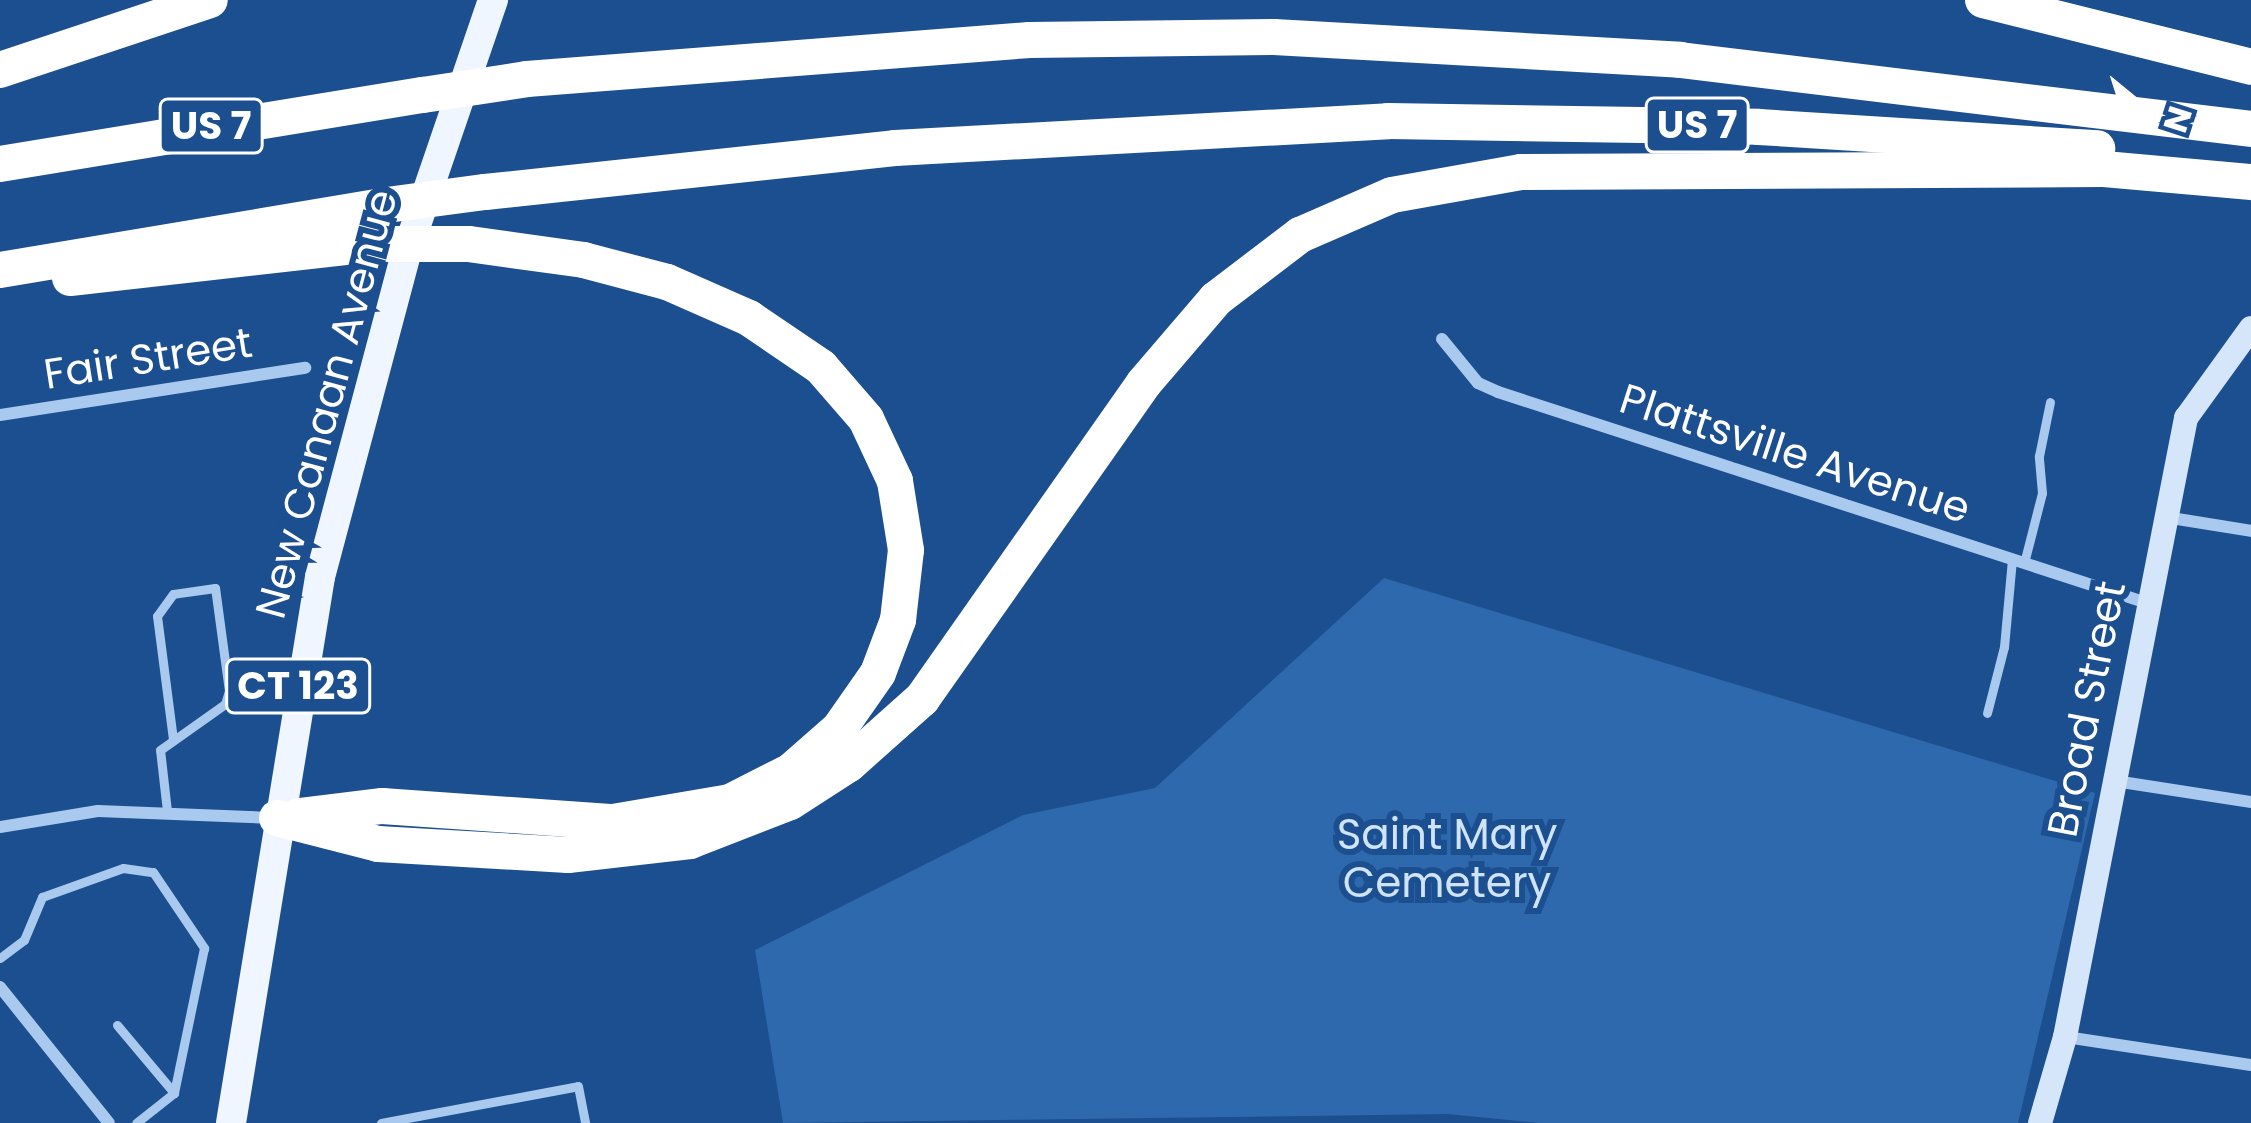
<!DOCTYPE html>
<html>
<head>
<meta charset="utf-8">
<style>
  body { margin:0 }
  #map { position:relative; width:2251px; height:1123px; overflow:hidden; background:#1b4f8f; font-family:Poppins,sans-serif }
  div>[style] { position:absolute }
  .green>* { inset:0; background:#2e69ad }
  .lane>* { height:9px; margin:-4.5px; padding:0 4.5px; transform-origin:4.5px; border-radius:4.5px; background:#a9c9ee }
  .street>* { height:12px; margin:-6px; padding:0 6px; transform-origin:6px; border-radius:6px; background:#a9c9ee }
  .secondary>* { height:24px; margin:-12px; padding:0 12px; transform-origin:12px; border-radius:12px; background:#d6e6fa }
  .primary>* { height:30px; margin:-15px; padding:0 15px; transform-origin:15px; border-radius:15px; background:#f0f6ff }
  .highway>* { height:36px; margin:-18px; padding:0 18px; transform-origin:18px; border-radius:18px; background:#fff }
  .highway-bridge>* { height:36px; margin:-18px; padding:0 18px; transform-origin:18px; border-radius:18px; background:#fff }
  span { translate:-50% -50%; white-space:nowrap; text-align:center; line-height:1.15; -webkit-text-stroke:12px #1b4f8f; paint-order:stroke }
  .shield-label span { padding:3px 9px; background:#1b4f8f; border:3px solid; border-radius:9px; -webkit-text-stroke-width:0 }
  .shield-label { font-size:39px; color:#fff; font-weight:700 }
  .street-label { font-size:42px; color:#fff }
  .park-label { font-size:42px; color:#cfe3fa }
  .north { position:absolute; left:2083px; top:48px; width:120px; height:120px; -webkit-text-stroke:9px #1b4f8f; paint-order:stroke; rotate:108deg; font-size:33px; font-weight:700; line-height:48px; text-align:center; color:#fff }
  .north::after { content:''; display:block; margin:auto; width:42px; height:54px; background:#fff; clip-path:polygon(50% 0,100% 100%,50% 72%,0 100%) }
</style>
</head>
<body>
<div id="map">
  <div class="green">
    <i style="clip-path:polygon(1384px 578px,2095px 793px,2018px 1123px,1539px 1123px,1448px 1114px,783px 1123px,755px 950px,1023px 815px,1155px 788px)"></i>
  </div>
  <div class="lane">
    <i style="left:2024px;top:563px;width:72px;rotate:-75.6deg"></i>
    <i style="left:2042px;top:493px;width:37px;rotate:-95deg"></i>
    <i style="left:2039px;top:456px;width:55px;rotate:-78.5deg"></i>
    <i style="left:1987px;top:713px;width:68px;rotate:-75.6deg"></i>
    <i style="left:2004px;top:647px;width:88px;rotate:-84.8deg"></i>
    <i style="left:167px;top:811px;width:61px;rotate:-96.5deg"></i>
    <i style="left:160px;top:750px;width:80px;rotate:-35.3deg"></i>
    <i style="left:225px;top:704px;width:14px;rotate:-73deg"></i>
    <i style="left:229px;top:691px;width:104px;rotate:-97.7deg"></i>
    <i style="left:215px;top:588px;width:42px;rotate:171.9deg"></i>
    <i style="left:173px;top:594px;width:27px;rotate:126deg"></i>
    <i style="left:157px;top:616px;width:125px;rotate:82.6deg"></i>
    <i style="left:0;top:958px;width:30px;rotate:-37deg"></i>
    <i style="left:24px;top:940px;width:47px;rotate:-67.3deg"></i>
    <i style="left:42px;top:897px;width:86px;rotate:-19.7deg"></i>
    <i style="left:123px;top:868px;width:30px;rotate:8deg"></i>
    <i style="left:153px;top:872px;width:92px;rotate:56.1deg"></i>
    <i style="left:204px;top:948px;width:148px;rotate:101.7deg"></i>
    <i style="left:174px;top:1093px;width:48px;rotate:141.7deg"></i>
    <i style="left:117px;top:1025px;width:89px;rotate:50deg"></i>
    <i style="left:381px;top:1123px;width:200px;rotate:-10.6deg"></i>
    <i style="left:578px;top:1086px;width:38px;rotate:79deg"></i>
  </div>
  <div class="street">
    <i style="left:1442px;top:339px;width:57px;rotate:50.7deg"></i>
    <i style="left:1478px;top:383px;width:22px;rotate:24deg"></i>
    <i style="left:1498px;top:392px;width:682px;rotate:18.01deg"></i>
    <i style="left:0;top:415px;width:309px;rotate:-8.8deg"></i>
    <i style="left:2165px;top:517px;width:87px;rotate:9.2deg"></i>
    <i style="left:2115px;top:781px;width:138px;rotate:8.8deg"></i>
    <i style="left:0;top:827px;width:99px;rotate:-9.3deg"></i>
    <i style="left:98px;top:811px;width:175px;rotate:2.3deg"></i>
    <i style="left:0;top:987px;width:174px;rotate:51.3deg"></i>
    <i style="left:2066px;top:1037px;width:187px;rotate:8.6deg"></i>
  </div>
  <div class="secondary">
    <i style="left:2040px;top:1123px;width:90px;rotate:-73.8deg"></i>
    <i style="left:2065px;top:1037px;width:631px;rotate:-78.94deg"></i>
    <i style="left:2186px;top:418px;width:111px;rotate:-54.2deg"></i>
  </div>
  <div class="primary">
    <i style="left:231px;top:1123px;width:553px;rotate:-80.74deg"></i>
    <i style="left:320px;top:577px;width:331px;rotate:-75.1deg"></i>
    <i style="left:405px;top:257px;width:272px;rotate:-71.1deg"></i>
  </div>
  <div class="highway">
    <i style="left:1983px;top:0;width:276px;rotate:14deg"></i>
    <i style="left:0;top:70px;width:221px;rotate:-18.4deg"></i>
    <i style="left:527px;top:79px;width:504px;rotate:-4.44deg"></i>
    <i style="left:1029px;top:40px;width:245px;rotate:-0.7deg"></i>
    <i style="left:1274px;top:37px;width:407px;rotate:3.2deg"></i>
    <i style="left:1680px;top:60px;width:575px;rotate:6.89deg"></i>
    <i style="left:0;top:164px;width:429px;rotate:-9.3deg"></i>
    <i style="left:485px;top:192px;width:412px;rotate:-6.1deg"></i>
    <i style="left:895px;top:148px;width:494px;rotate:-3.1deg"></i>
    <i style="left:1388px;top:121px;width:371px;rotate:0.9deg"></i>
    <i style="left:1759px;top:127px;width:339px;rotate:3.6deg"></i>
    <i style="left:0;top:270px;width:392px;rotate:-9.5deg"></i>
    <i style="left:70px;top:278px;width:306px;rotate:-6.4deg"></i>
    <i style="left:299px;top:816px;width:84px;rotate:-6.9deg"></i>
    <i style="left:382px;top:806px;width:232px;rotate:4deg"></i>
    <i style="left:613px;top:822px;width:119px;rotate:-9.7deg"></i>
    <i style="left:730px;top:802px;width:68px;rotate:-26.9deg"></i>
    <i style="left:791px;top:771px;width:64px;rotate:-41.2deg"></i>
    <i style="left:839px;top:729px;width:68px;rotate:-55.1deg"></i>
    <i style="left:878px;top:673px;width:57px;rotate:-69.3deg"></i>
    <i style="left:898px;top:620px;width:70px;rotate:-83.5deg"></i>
    <i style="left:906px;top:550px;width:70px;rotate:-99.1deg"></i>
    <i style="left:895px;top:481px;width:68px;rotate:-115.1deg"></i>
    <i style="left:866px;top:419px;width:69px;rotate:-130.9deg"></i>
    <i style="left:821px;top:367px;width:87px;rotate:-145.8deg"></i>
    <i style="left:749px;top:318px;width:90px;rotate:-156.3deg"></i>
    <i style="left:667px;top:282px;width:86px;rotate:-165.2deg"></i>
    <i style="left:584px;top:260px;width:117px;rotate:-172.1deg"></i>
    <i style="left:277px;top:818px;width:104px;rotate:14.4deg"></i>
    <i style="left:378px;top:844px;width:190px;rotate:3.3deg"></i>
    <i style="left:568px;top:855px;width:123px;rotate:-6.5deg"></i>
    <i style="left:690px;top:841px;width:107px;rotate:-21.3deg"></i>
    <i style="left:790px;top:802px;width:70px;rotate:-32.8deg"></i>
    <i style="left:849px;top:764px;width:98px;rotate:-41.7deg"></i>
    <i style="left:922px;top:699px;width:386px;rotate:-54.9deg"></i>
    <i style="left:1144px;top:383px;width:111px;rotate:-49.4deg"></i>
    <i style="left:1216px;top:299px;width:106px;rotate:-37.3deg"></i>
    <i style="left:1300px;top:235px;width:100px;rotate:-23.5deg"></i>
    <i style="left:1392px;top:195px;width:131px;rotate:-10.1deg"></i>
    <i style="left:1521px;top:172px;width:583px;rotate:-0.29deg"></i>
    <i style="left:2104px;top:169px;width:148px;rotate:5.1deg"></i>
  </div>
  <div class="highway-bridge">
    <i style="left:423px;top:95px;width:105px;rotate:-8.7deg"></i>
    <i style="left:387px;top:205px;width:99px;rotate:-7.6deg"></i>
    <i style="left:374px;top:244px;width:94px"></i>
  </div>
  <div class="shield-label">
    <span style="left:1697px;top:125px">US 7</span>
    <span style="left:211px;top:126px">US 7</span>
    <span style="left:298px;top:686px">CT 123</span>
  </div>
  <div class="street-label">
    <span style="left:148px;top:359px;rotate:-9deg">Fair Street</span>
    <span style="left:327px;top:404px;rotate:-75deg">New Canaan Avenue</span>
    <span style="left:1795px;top:454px;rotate:18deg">Plattsville Avenue</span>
    <span style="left:2087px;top:709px;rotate:-79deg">Broad Street</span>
  </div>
  <div class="park-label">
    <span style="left:1447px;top:859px">Saint Mary<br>Cemetery</span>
  </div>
  <div class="north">N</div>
</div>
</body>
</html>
